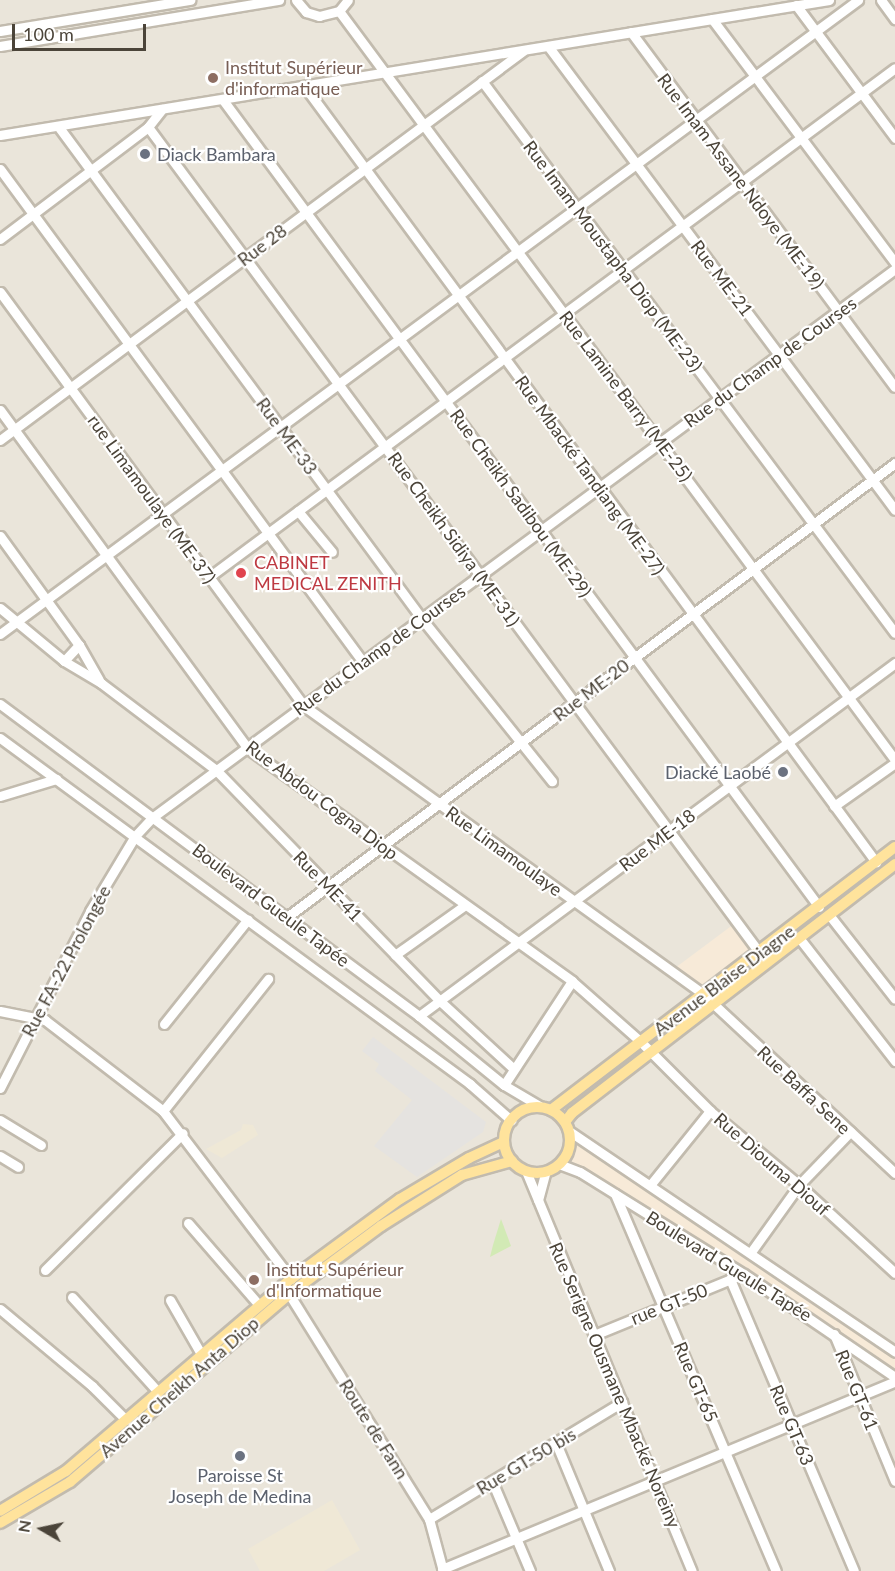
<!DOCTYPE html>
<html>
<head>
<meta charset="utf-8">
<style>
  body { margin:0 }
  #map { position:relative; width:895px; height:1571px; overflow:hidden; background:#f6f3ec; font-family:Lato,sans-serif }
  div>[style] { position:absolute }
  .residential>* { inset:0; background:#eae5da; transform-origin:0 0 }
  .commercial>* { inset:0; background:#f7ead8 }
  .education>* { inset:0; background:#efe8d6 }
  .green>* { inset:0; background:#d2eab5 }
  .parking>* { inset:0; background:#e5e3e0 }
  .roads { filter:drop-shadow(2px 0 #c2bbae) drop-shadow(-2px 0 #c2bbae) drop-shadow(0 2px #c2bbae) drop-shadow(0 -2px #c2bbae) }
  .minor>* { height:9px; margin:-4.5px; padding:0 4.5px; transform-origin:4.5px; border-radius:4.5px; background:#fff }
  .major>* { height:10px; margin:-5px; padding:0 5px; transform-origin:5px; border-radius:5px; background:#ffe39c }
  .major>.ring { margin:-5px; padding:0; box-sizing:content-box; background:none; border:10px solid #ffe39c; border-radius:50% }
  .dots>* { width:16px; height:16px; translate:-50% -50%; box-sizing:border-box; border:3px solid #fff; border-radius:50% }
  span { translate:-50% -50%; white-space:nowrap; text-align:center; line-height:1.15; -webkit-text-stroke:4.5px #fff; paint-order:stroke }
  .education-label { font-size:18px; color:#785e54 }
  .left { translate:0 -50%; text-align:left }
  .worship-label { font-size:18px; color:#5b616d }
  .right { translate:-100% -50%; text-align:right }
  .street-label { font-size:18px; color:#4b4439 }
  .health-label { font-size:18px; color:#be3a42 }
  .north { position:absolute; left:12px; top:1499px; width:60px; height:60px; -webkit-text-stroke:4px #fff; paint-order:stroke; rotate:279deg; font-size:16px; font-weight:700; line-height:24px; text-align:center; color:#4b4439 }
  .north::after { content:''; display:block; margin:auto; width:21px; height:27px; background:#4b4439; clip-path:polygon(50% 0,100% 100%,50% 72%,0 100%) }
  .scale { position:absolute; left:12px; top:24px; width:134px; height:27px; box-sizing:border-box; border:3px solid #4b4439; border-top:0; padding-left:8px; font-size:18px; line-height:21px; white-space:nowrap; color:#4b4439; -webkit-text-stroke:4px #fff; paint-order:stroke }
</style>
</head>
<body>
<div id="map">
  <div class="residential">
    <i style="left:0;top:0;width:895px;height:1571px"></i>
  </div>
  <div class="commercial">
    <i style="clip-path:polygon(734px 924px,756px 952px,704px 991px,675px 968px)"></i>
    <i style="clip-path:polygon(578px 1142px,895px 1358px,895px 1374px,567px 1160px)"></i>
  </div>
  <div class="education">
    <i style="clip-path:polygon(243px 1124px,253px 1125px,258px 1135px,222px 1158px,206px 1149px,241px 1130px)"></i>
    <i style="clip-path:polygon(332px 1500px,360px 1550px,324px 1571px,260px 1571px,248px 1549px)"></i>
  </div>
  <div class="green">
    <i style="clip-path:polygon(501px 1219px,511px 1246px,490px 1257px,493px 1245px)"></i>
  </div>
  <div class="parking">
    <i style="clip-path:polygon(373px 1037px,486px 1122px,483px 1132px,417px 1177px,374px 1146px,412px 1100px,375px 1071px,379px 1064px,362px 1051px)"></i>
  </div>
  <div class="roads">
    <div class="minor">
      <i style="left:296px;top:0;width:16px;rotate:50deg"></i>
      <i style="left:306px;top:12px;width:14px;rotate:17deg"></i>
      <i style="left:319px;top:16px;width:21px;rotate:-14deg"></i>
      <i style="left:339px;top:11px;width:14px;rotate:-51deg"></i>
      <i style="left:881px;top:0;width:24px;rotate:54deg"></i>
      <i style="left:796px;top:5px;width:166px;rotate:53.3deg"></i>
      <i style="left:339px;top:11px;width:933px;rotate:53.41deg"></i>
      <i style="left:712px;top:19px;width:305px;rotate:53.1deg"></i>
      <i style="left:0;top:31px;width:193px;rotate:-9.3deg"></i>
      <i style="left:631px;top:32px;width:442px;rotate:53.4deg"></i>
      <i style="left:0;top:46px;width:283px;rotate:-9.4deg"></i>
      <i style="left:548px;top:46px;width:579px;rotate:53.21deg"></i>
      <i style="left:482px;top:81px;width:689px;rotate:53.2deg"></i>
      <i style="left:305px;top:87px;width:963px;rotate:53.62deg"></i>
      <i style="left:223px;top:100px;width:1003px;rotate:53.55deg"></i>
      <i style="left:58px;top:126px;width:613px;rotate:53.56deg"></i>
      <i style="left:422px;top:619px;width:208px;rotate:51.3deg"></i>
      <i style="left:148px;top:127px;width:1027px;rotate:53.48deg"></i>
      <i style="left:0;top:135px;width:840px;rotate:-9.25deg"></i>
      <i style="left:0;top:169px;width:612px;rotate:53.64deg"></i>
      <i style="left:0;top:239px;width:186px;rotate:-37.1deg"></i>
      <i style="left:148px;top:127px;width:23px;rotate:-52deg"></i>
      <i style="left:0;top:292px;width:514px;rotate:53.71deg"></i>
      <i style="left:304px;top:706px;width:493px;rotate:35.8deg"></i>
      <i style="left:704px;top:995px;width:261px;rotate:43deg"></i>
      <i style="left:0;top:410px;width:419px;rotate:53.8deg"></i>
      <i style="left:247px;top:748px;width:400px;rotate:35.6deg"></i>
      <i style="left:572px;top:981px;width:92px;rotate:41.5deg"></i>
      <i style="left:641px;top:1042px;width:98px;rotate:45deg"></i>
      <i style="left:710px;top:1111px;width:116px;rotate:39.7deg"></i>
      <i style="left:799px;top:1185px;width:130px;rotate:42.5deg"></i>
      <i style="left:0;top:440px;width:652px;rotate:-36.64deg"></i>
      <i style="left:298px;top:511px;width:53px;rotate:50.3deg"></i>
      <i style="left:0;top:536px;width:135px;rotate:54.1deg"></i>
      <i style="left:79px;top:645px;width:40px;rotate:60.3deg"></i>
      <i style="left:209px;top:577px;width:854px;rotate:-36.57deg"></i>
      <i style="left:0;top:608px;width:83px;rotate:39.6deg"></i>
      <i style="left:64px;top:661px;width:43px;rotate:30.7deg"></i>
      <i style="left:101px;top:683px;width:144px;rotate:37.1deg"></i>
      <i style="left:216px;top:770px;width:322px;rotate:45.9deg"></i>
      <i style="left:440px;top:1001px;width:100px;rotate:42.6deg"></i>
      <i style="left:0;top:634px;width:1067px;rotate:-36.46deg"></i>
      <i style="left:64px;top:661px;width:22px;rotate:-47deg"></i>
      <i style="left:0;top:704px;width:522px;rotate:36.67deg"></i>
      <i style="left:419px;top:1016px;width:109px;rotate:39.1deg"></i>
      <i style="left:504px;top:1085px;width:43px;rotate:30.7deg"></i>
      <i style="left:0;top:738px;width:584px;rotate:36.36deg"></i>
      <i style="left:470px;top:1084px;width:55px;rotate:41.3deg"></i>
      <i style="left:0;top:796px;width:59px;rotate:-16.9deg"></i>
      <i style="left:834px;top:806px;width:75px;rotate:-35.2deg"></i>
      <i style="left:830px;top:916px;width:105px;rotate:51.9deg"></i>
      <i style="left:287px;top:917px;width:759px;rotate:-36.75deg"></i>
      <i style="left:800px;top:939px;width:155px;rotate:52.1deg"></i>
      <i style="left:395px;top:955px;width:86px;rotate:-35.5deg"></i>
      <i style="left:0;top:1011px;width:46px;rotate:11.3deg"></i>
      <i style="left:45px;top:1020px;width:149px;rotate:37.6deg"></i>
      <i style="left:163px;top:1111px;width:211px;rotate:52.7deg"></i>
      <i style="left:419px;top:1016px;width:593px;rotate:-36.56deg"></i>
      <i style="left:164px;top:1024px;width:134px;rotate:-51.3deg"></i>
      <i style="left:504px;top:1085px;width:124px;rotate:-56.8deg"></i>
      <i style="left:0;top:1088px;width:199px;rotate:-63deg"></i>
      <i style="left:90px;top:911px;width:87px;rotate:-59deg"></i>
      <i style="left:135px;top:836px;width:26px;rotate:-47deg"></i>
      <i style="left:153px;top:817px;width:922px;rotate:-36.45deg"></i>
      <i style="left:163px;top:1111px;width:169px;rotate:-51.5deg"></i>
      <i style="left:0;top:1120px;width:48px;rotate:31.4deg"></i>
      <i style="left:569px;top:1131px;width:394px;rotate:34.1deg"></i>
      <i style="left:0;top:1156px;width:21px;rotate:31deg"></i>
      <i style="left:559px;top:1164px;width:22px;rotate:21deg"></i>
      <i style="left:580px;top:1172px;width:193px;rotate:31.9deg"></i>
      <i style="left:744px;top:1274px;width:183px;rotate:34.3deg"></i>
      <i style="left:526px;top:1171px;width:433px;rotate:67.5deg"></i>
      <i style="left:651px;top:1184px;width:94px;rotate:-51.1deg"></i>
      <i style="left:615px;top:1194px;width:410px;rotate:66.9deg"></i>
      <i style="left:538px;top:1200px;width:30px;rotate:-75deg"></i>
      <i style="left:188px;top:1223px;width:108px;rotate:49.1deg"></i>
      <i style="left:751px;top:1252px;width:82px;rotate:-54.4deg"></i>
      <i style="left:799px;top:1185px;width:74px;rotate:-46.1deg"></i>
      <i style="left:45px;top:1270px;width:194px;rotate:-44.8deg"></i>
      <i style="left:730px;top:1279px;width:317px;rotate:67deg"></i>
      <i style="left:289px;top:1294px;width:265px;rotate:58.1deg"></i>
      <i style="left:429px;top:1519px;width:54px;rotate:74.9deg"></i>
      <i style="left:72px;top:1297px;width:128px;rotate:47.8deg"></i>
      <i style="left:170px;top:1300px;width:62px;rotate:60.1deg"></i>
      <i style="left:0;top:1309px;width:120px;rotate:39.9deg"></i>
      <i style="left:92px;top:1386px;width:48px;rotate:45deg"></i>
      <i style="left:834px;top:1334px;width:159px;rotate:67.5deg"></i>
      <i style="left:594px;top:1335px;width:151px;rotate:-22.2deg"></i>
      <i style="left:556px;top:1443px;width:139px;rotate:67.5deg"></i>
      <i style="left:492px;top:1481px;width:98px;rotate:67.1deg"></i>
      <i style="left:429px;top:1519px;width:226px;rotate:-31.2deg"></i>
      <i style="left:442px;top:1569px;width:490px;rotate:-22.5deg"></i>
    </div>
    <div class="major">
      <i class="ring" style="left:504px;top:1107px;width:56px;height:56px"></i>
      <i style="left:551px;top:1110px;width:433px;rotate:-37.4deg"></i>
      <i style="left:565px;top:1122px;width:11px;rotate:-52deg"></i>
      <i style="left:572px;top:1113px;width:408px;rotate:-37.6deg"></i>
      <i style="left:0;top:1511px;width:77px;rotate:-31.2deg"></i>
      <i style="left:66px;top:1471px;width:296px;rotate:-40.5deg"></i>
      <i style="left:291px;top:1279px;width:135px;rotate:-36.3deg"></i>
      <i style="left:400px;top:1199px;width:80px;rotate:-30.7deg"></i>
      <i style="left:469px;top:1158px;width:38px;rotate:-25deg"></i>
      <i style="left:0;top:1523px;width:81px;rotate:-30.4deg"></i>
      <i style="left:70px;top:1482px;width:289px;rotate:-40.6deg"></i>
      <i style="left:289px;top:1294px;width:114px;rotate:-36.5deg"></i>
      <i style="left:381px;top:1226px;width:96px;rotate:-32.2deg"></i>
      <i style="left:462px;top:1175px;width:52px;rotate:-15.6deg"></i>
    </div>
  </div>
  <div class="dots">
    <i style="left:213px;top:78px;background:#8d6e63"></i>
    <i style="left:145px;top:154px;background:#6b7280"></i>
    <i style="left:241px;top:573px;background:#e0444e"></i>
    <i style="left:783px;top:772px;background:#6b7280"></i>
    <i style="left:254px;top:1280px;background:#8d6e63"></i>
    <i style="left:240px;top:1456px;background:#6b7280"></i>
  </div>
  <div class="education-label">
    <span class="left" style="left:225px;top:78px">Institut Supérieur<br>d'informatique</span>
    <span class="left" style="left:266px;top:1280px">Institut Supérieur<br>d'Informatique</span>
  </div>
  <div class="worship-label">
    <span class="left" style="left:157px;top:154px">Diack Bambara</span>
    <span class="right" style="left:771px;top:772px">Diacké Laobé</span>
    <span style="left:240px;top:1486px">Paroisse St<br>Joseph de Medina</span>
  </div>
  <div class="street-label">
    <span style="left:741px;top:181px;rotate:53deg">Rue Imam Assane Ndoye (ME-19)</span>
    <span style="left:262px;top:245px;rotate:-37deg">Rue 28</span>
    <span style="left:613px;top:256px;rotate:53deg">Rue Imam Moustapha Diop (ME-23)</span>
    <span style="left:722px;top:278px;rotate:53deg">Rue ME-21</span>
    <span style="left:770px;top:362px;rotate:-36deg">Rue du Champ de Courses</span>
    <span style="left:626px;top:396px;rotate:53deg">Rue Lamine Barry (ME-25)</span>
    <span style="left:287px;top:436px;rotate:54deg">Rue ME-33</span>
    <span style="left:590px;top:475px;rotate:54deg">Rue Mbacké Tandiang (ME-27)</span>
    <span style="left:152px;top:499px;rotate:54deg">rue Limamoulaye (ME-37)</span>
    <span style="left:521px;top:503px;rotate:54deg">Rue Cheikh Sadibou (ME-29)</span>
    <span style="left:454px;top:539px;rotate:54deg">Rue Cheikh Sidiya (ME-31)</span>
    <span style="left:379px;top:650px;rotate:-36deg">Rue du Champ de Courses</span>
    <span style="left:591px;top:690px;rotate:-37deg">Rue ME-20</span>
    <span style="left:322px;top:800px;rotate:37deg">Rue Abdou Cogna Diop</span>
    <span style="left:657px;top:840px;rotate:-37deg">Rue ME-18</span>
    <span style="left:504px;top:851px;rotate:36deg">Rue Limamoulaye</span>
    <span style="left:328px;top:886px;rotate:46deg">Rue ME-41</span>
    <span style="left:271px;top:905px;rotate:37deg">Boulevard Gueule Tapée</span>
    <span style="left:66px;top:961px;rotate:-62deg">Rue FA-22 Prolongée</span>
    <span style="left:724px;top:980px;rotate:-37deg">Avenue Blaise Diagne</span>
    <span style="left:804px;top:1090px;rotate:43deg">Rue Baffa Sene</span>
    <span style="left:772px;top:1164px;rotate:41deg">Rue Diouma Diouf</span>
    <span style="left:729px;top:1266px;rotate:32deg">Boulevard Gueule Tapée</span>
    <span style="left:669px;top:1304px;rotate:-22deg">rue GT-50</span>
    <span style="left:696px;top:1382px;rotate:67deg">Rue GT-65</span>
    <span style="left:615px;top:1385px;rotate:67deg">Rue Serigne Ousmane Mbacké Noreiny</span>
    <span style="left:179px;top:1387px;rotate:-41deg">Avenue Cheikh Anta Diop</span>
    <span style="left:857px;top:1390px;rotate:68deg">Rue GT-61</span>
    <span style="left:792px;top:1425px;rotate:67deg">Rue GT-63</span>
    <span style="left:374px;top:1429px;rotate:58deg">Route de Fann</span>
    <span style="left:526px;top:1461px;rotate:-31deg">Rue GT-50 bis</span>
  </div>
  <div class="health-label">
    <span class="left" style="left:254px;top:573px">CABINET<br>MEDICAL ZENITH</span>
  </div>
  <div class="north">N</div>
  <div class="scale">100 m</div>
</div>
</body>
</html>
